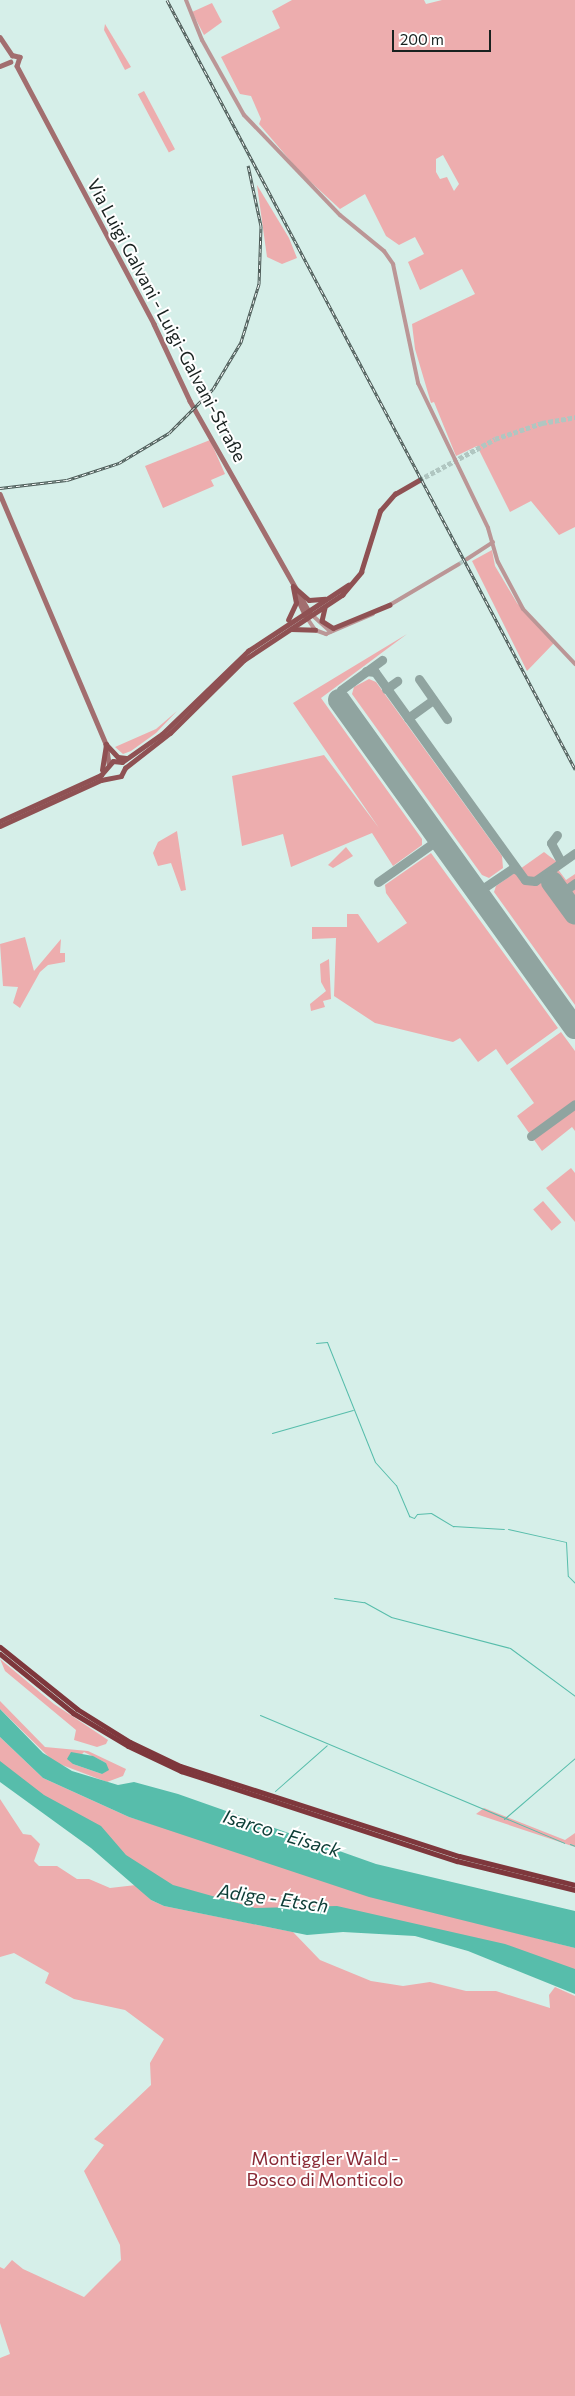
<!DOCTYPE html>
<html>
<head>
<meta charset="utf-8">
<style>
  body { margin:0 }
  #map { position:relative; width:575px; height:2396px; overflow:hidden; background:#d6efe9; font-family:Commissioner,sans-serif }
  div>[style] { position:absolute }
  .green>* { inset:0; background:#edadae; transform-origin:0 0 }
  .water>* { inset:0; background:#57bdab }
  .stream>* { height:1px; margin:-0.5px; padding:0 0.5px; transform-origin:0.5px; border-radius:0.5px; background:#57bdab }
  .taxiway>* { height:9px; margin:-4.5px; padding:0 4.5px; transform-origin:4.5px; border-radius:4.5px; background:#90a4a0 }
  .runway>* { height:22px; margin:-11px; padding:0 11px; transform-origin:11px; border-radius:11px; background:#90a4a0 }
  .tertiary-tunnel>* { height:4px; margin-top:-2px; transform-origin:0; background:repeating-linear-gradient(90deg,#b0c6c1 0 4px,transparent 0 6px) }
  .primary-tunnel>* { height:4.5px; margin-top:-2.25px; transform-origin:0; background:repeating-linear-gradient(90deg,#b0c6c1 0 4.5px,transparent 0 6.5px) }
  .tertiary>* { height:4px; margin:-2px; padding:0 2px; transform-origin:2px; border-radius:2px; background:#bb9696 }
  .secondary>* { height:4.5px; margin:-2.25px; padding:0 2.25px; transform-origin:2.25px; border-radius:2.25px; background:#a26e6f }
  .primary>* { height:4.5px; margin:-2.25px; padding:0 2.25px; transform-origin:2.25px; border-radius:2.25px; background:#8f5153 }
  .motorway>* { height:5px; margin:-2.5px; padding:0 2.5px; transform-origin:2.5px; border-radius:2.5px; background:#7e373c }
  .rail>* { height:3px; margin-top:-1.5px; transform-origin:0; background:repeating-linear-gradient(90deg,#fff 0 4px,#4b5956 0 8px); box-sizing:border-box; border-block:1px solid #4b5956 }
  span { translate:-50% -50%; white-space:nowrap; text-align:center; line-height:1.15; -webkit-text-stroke:4px #fff; paint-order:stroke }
  .street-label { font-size:18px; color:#18211f }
  .park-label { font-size:18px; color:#892935 }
  .water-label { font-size:19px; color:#0d3d36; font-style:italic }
  .scale { position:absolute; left:392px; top:30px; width:99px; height:22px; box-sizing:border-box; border:2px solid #18211f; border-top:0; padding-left:6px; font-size:15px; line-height:18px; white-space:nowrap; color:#18211f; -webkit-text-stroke:4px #fff; paint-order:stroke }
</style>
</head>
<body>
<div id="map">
  <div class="green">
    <i style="clip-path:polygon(evenodd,292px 0,424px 0,426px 4px,442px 0,575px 0,575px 527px,559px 535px,531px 501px,510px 512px,477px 446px,456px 456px,434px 402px,431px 403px,415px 349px,412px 324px,475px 294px,462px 269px,420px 290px,408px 262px,424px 254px,415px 237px,399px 245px,386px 236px,365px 194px,340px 209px,300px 172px,259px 124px,261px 119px,251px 96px,240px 94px,221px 57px,280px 28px,272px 11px,292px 0,443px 155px,459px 184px,454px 191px,447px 177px,440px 179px,436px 172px,436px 159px,443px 155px)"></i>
    <i style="clip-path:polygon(212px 3px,222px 22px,204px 35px,192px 12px)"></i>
    <i style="clip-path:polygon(105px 24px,131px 67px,125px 70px,104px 30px)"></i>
    <i style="left:144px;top:91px;width:66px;height:7px;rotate:62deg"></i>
    <i style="clip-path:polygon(257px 185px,289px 238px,297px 258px,282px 264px,267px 257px)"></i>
    <i style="clip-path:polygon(210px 440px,225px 474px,211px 480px,214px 486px,163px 508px,145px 466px)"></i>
    <i style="clip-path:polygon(492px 550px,495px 566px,517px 603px,554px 643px,527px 671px,472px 561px)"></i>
    <i style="clip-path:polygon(407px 634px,321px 698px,422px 839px,422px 845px,393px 866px,372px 833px,291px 867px,283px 834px,242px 846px,232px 776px,324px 755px,379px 828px,293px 703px)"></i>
    <i style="clip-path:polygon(369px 679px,376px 682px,502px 856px,503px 868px,489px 878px,482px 875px,352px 694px,354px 687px)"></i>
    <i style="clip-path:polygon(177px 711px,156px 733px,131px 751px,123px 754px,115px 747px,156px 729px)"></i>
    <i style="clip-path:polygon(177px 831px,186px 890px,181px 891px,171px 863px,158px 866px,153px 853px,158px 842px)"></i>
    <i style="clip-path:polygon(346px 847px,353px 856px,333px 868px,328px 865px)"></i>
    <i style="clip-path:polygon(544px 852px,557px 862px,535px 878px,525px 878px,520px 869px)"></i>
    <i style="clip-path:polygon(431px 853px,558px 1028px,507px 1065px,496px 1049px,478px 1062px,460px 1038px,453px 1042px,375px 1023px,334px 996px,336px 938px,312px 939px,312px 927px,347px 927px,347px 914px,358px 914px,378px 943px,407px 923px,386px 893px,385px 885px)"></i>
    <i style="clip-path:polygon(557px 868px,566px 880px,575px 874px,575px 1005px,494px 892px,496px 886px,516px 872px,531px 884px)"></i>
    <i style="clip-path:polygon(25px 937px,34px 971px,61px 939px,60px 953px,65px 953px,65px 962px,48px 965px,40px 972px,20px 1008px,13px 1003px,18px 987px,3px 986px,0 944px)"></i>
    <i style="clip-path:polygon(329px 959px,331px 999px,323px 1001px,325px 1007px,311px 1011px,310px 1004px,326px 991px,321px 982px,320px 964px)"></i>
    <i style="clip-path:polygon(561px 1032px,575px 1051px,575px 1131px,572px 1127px,542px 1151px,517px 1116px,534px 1103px,510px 1069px)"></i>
    <i style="clip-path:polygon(571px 1168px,575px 1173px,575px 1222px,546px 1188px)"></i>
    <i style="left:543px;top:1201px;width:28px;height:13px;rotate:49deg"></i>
    <i style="clip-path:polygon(0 1659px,54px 1704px,108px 1740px,106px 1744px,97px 1747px,74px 1740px,76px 1730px,5px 1671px)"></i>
    <i style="clip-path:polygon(evenodd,0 1701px,45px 1747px,88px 1751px,126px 1769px,123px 1776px,107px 1782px,54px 1762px,0 1709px,0 1701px,84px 1752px,106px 1763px,102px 1774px,73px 1764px,84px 1752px)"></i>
    <i style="clip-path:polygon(0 1737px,43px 1778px,129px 1817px,458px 1918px,575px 1948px,575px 1983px,464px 1941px,185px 1899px,0 1773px)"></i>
    <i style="clip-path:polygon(0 1799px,23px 1834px,31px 1835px,40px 1844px,34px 1861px,39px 1866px,57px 1866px,77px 1879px,89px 1879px,110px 1888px,136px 1885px,151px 1900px,164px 1906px,293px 1932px,320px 1960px,371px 1981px,403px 1986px,430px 1982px,466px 1991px,496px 1991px,550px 2008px,549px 1995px,555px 1987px,575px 1996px,575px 2396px,0 2396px,0 2358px,10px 2354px,0 2323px,0 2267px,4px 2269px,12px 2260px,23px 2269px,84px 2297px,121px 2260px,120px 2245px,84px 2171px,104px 2145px,94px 2139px,151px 2085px,150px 2063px,164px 2039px,125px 2010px,74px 1999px,45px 1983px,49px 1973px,14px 1953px,0 1957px)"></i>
    <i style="clip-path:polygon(484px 1808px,565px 1840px,575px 1833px,575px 1847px,476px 1814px)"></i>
  </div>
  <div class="water">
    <i style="clip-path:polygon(0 1709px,43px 1753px,72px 1771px,118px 1785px,134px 1782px,178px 1794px,376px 1864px,575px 1911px,575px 1948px,369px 1897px,129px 1817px,43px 1778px,0 1737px)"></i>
    <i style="clip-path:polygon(71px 1752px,93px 1756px,106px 1763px,109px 1770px,102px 1774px,73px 1764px,67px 1759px)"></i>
    <i style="clip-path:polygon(0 1761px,44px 1795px,101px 1826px,126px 1855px,173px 1885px,255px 1908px,337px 1906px,505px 1944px,575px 1969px,575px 1994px,468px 1951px,415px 1936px,343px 1932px,307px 1935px,164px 1906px,151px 1900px,91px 1848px,0 1782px)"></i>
  </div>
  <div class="stream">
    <i style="left:316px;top:1343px;width:11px;rotate:-5deg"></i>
    <i style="left:327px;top:1342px;width:129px;rotate:68.2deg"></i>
    <i style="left:375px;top:1462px;width:31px;rotate:48deg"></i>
    <i style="left:396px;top:1485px;width:34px;rotate:67deg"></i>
    <i style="left:409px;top:1516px;width:5px;rotate:22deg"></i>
    <i style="left:414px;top:1518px;width:5px;rotate:-53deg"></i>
    <i style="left:417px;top:1514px;width:14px;rotate:-4deg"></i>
    <i style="left:431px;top:1513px;width:26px;rotate:31deg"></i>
    <i style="left:453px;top:1526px;width:51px;rotate:3.4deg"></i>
    <i style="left:272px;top:1433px;width:84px;rotate:-15.9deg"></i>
    <i style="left:508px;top:1529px;width:59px;rotate:12.6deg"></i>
    <i style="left:566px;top:1542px;width:34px;rotate:87deg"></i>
    <i style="left:568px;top:1576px;width:10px;rotate:45deg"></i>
    <i style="left:334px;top:1598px;width:30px;rotate:8deg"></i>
    <i style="left:364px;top:1602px;width:31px;rotate:29deg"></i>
    <i style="left:391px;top:1617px;width:123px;rotate:14.6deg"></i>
    <i style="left:510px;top:1648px;width:81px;rotate:36.4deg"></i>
    <i style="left:260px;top:1715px;width:330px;rotate:22.8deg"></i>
    <i style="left:275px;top:1791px;width:69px;rotate:-41.5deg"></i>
    <i style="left:504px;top:1819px;width:94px;rotate:-40.7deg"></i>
    <i style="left:570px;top:1844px;width:5px;rotate:22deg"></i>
  </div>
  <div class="taxiway">
    <i style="left:366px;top:671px;width:9px;rotate:6deg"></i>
    <i style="left:375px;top:672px;width:256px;rotate:54.2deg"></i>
    <i style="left:525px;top:880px;width:10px;rotate:6deg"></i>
    <i style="left:535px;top:881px;width:49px;rotate:-35deg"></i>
    <i style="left:419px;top:679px;width:49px;rotate:55deg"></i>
    <i style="left:386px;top:689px;width:14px;rotate:-36deg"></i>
    <i style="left:339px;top:700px;width:10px;rotate:-79deg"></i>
    <i style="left:341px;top:690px;width:51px;rotate:-36.2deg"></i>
    <i style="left:408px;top:718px;width:31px;rotate:-36deg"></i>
    <i style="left:557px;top:835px;width:10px;rotate:127deg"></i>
    <i style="left:551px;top:843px;width:21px;rotate:62deg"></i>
    <i style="left:378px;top:882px;width:75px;rotate:-35.2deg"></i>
    <i style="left:472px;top:884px;width:11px;rotate:27deg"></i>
    <i style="left:482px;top:889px;width:37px;rotate:-34deg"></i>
    <i style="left:513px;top:868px;width:4px;rotate:27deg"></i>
    <i style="left:560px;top:894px;width:19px;rotate:-36deg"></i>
    <i style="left:484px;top:901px;width:13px;rotate:-90deg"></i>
    <i style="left:531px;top:1136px;width:54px;rotate:-36deg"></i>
  </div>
  <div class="runway">
    <i style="left:339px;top:700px;width:404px;rotate:54.3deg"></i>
    <i style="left:552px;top:882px;width:39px;rotate:54deg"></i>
  </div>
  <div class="tertiary-tunnel">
    <i style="left:459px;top:564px;width:9px;rotate:-32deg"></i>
  </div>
  <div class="primary-tunnel">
    <i style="left:419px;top:480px;width:86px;rotate:-28.3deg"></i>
    <i style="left:495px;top:439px;width:50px;rotate:-18.8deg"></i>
    <i style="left:542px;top:423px;width:34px;rotate:-10deg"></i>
  </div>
  <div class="tertiary">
    <i style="left:186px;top:0;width:43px;rotate:68.2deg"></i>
    <i style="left:202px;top:40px;width:86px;rotate:60.8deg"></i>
    <i style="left:244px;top:115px;width:139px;rotate:46.2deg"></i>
    <i style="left:340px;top:215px;width:57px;rotate:39.3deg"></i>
    <i style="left:384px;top:251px;width:16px;rotate:55deg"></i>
    <i style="left:393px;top:264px;width:122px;rotate:78.1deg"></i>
    <i style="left:418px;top:383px;width:161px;rotate:64.2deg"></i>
    <i style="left:488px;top:528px;width:35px;rotate:74deg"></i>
    <i style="left:498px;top:562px;width:53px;rotate:62deg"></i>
    <i style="left:523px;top:609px;width:76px;rotate:46.6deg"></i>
    <i style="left:467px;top:559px;width:31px;rotate:-33deg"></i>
    <i style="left:388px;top:606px;width:82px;rotate:-30.6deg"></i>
    <i style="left:312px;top:615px;width:25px;rotate:42deg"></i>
    <i style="left:307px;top:618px;width:14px;rotate:56deg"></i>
    <i style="left:315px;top:630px;width:12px;rotate:20deg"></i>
    <i style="left:326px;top:634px;width:51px;rotate:-23.1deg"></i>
  </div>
  <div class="secondary">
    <i style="left:0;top:37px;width:22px;rotate:56deg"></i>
    <i style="left:12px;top:55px;width:8px;rotate:14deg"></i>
    <i style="left:20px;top:57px;width:9px;rotate:108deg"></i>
    <i style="left:0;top:66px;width:11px;rotate:-22deg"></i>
    <i style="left:17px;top:66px;width:292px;rotate:62deg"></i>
    <i style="left:154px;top:324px;width:85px;rotate:64.9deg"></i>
    <i style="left:190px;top:401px;width:244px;rotate:60.5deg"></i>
    <i style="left:0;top:494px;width:272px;rotate:67deg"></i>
    <i style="left:106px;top:744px;width:20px;rotate:81deg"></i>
    <i style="left:297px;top:597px;width:23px;rotate:65deg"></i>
  </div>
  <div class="primary">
    <i style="left:293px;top:586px;width:21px;rotate:41deg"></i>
    <i style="left:309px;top:600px;width:16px;rotate:-4deg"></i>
    <i style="left:325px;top:608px;width:13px;rotate:103deg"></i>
    <i style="left:322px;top:621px;width:13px;rotate:32deg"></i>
    <i style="left:333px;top:628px;width:61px;rotate:-22.3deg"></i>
    <i style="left:288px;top:620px;width:19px;rotate:-65deg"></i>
    <i style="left:296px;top:603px;width:15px;rotate:-101deg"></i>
    <i style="left:291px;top:629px;width:24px;rotate:2deg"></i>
    <i style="left:106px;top:744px;width:18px;rotate:47deg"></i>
    <i style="left:118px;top:757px;width:8px;rotate:7deg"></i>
    <i style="left:122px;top:762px;width:49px;rotate:-35deg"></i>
    <i style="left:162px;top:734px;width:120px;rotate:-44deg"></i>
    <i style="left:248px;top:651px;width:120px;rotate:-33.4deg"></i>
    <i style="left:102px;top:770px;width:26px;rotate:-81deg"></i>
    <i style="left:0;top:821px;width:111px;rotate:-24.5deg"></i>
    <i style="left:101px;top:775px;width:18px;rotate:-49deg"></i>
    <i style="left:113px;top:761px;width:9px;rotate:6deg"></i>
    <i style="left:0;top:826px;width:111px;rotate:-24.5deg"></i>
    <i style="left:101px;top:780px;width:20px;rotate:-11deg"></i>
    <i style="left:121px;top:776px;width:9px;rotate:-63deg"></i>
    <i style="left:125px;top:768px;width:57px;rotate:-37.9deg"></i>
    <i style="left:170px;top:733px;width:104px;rotate:-44.6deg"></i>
    <i style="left:244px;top:660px;width:118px;rotate:-33.6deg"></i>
    <i style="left:342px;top:595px;width:30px;rotate:-50deg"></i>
    <i style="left:361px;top:572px;width:64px;rotate:-72.7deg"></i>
    <i style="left:380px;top:511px;width:23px;rotate:-49deg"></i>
    <i style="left:395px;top:494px;width:28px;rotate:-30deg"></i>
  </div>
  <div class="motorway">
    <i style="left:0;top:1647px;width:99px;rotate:38.8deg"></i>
    <i style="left:77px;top:1709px;width:62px;rotate:31.9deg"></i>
    <i style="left:130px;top:1742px;width:55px;rotate:25.6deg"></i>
    <i style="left:180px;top:1766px;width:293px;rotate:17.9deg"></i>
    <i style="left:459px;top:1856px;width:120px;rotate:14deg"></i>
    <i style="left:0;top:1654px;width:94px;rotate:38.9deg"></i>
    <i style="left:73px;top:1713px;width:64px;rotate:31deg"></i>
    <i style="left:128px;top:1746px;width:59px;rotate:25.3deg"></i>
    <i style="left:181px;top:1771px;width:290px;rotate:18.1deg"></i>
    <i style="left:457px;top:1861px;width:122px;rotate:13.8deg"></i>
  </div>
  <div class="rail">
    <i style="left:167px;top:0;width:871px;rotate:62.05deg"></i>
    <i style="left:0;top:488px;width:67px;rotate:-6.8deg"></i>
    <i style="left:67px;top:480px;width:55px;rotate:-18.1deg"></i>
    <i style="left:119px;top:463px;width:58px;rotate:-31deg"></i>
    <i style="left:169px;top:433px;width:62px;rotate:-45deg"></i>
    <i style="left:213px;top:389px;width:55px;rotate:-59.2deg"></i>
    <i style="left:241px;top:342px;width:61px;rotate:-72.8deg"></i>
    <i style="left:259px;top:284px;width:58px;rotate:-88deg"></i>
    <i style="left:261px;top:226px;width:62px;rotate:-102deg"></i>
  </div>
  <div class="street-label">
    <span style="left:167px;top:320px;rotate:62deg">Via Luigi Galvani - Luigi-Galvani-Straße</span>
  </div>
  <div class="park-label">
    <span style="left:325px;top:2169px">Montiggler Wald -<br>Bosco di Monticolo</span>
  </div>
  <div class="water-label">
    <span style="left:282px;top:1833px;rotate:17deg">Isarco - Eisack</span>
    <span style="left:273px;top:1898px;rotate:8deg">Adige - Etsch</span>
  </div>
  <div class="scale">200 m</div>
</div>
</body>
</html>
